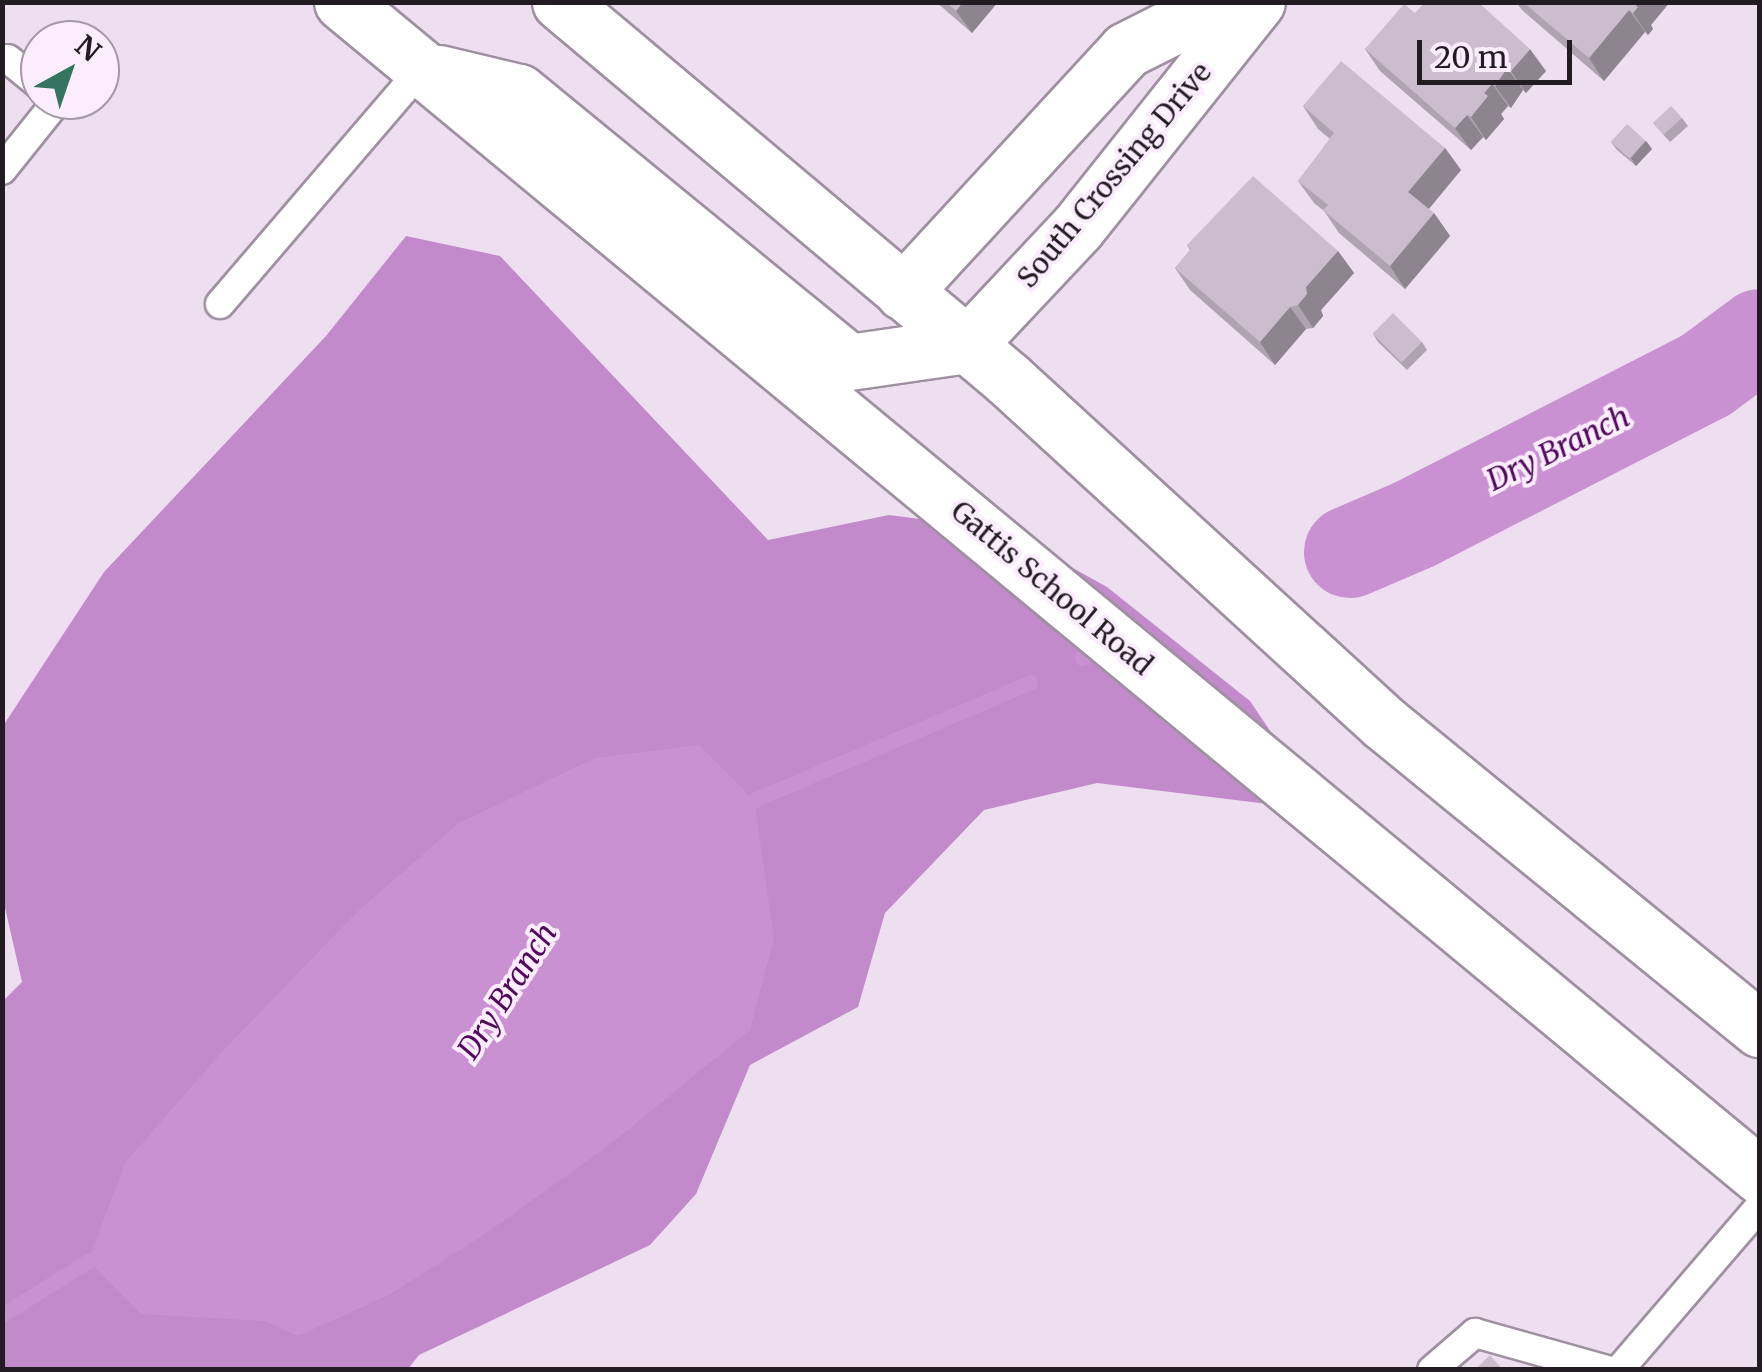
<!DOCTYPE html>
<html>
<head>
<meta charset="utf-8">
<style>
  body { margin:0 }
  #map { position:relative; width:1762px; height:1372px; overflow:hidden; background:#eedff0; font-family:Merriweather,serif }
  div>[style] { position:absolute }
  .forest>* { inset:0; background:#c28acb }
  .water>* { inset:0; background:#c990d2 }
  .stream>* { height:15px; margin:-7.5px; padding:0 7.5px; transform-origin:7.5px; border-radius:7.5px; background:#c990d2 }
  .river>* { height:92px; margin:-46px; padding:0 46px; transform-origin:46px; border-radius:46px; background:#c990d2 }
  .roads { filter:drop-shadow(2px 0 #9f90a1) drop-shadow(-2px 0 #9f90a1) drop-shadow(0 2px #9f90a1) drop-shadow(0 -2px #9f90a1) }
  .lane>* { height:28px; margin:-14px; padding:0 14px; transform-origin:14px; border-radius:14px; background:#fff }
  .street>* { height:55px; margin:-27.5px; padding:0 27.5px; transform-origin:27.5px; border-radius:27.5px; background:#fff }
  .secondary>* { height:55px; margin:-27.5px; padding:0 27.5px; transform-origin:27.5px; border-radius:27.5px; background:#fff }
  .wall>* { inset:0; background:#afa3b1 }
  .shaded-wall>* { inset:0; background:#8e8490 }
  .building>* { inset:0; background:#cbbdce; transform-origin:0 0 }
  span { translate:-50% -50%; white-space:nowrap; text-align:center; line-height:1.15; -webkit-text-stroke:8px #fbecfe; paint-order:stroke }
  .street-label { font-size:28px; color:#221c22 }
  .water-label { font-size:30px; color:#51095c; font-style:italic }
  .frame { position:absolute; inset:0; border:5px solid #221c22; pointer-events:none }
  .north { position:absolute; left:20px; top:20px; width:100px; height:100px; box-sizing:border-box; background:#fbecfe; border:2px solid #a499a6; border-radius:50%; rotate:40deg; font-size:28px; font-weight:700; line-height:40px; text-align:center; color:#221c22 }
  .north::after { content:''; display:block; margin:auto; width:35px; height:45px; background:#357461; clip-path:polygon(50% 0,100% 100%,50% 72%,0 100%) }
  .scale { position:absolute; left:1417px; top:40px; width:155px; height:45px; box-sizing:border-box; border:5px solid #221c22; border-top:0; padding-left:12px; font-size:30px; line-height:35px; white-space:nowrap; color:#221c22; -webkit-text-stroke:8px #fbecfe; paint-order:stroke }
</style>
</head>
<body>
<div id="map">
  <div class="forest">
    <i style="clip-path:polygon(406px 236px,500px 256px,768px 540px,889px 515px,1005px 530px,1107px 587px,1250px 701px,1324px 811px,1097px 783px,984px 810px,885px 913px,858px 1007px,750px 1065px,696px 1194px,650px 1245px,419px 1355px,408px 1369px,3px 1370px,3px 1001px,22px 982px,3px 899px,3px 726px,104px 572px,326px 336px)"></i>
  </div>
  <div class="water">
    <i style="clip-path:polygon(699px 745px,754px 800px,774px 938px,750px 1030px,608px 1146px,485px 1234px,389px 1295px,298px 1336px,265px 1321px,141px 1314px,88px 1261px,125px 1163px,221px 1053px,355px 914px,459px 823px,595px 758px)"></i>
  </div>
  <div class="stream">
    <i style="left:1082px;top:658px;width:5px;rotate:-22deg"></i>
    <i style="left:742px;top:817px;width:21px;rotate:-55deg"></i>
    <i style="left:754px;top:800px;width:300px;rotate:-23.1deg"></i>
    <i style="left:2px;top:1315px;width:102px;rotate:-32.1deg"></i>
    <i style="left:88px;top:1261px;width:19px;rotate:-12deg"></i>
  </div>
  <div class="river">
    <i style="left:1350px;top:552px;width:71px;rotate:-23.3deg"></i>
    <i style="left:1415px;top:524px;width:327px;rotate:-27.1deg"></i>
    <i style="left:1706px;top:375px;width:67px;rotate:-36.5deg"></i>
  </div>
  <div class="roads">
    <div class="lane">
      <i style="left:8px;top:59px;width:41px;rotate:39.1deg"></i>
      <i style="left:2px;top:170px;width:90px;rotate:-51.3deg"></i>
      <i style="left:220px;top:304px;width:311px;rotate:-49.4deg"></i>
      <i style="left:1432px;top:1370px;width:57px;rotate:-40.7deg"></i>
      <i style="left:1475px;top:1333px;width:137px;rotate:15.7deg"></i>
      <i style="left:1619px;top:1370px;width:216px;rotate:-49.3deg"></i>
    </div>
    <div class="street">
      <i style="left:903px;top:292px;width:329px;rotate:-47.3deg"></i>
      <i style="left:1126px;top:50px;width:106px;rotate:-26.8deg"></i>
      <i style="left:967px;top:345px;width:161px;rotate:-46.8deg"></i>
      <i style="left:1077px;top:228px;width:289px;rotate:-51.5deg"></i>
    </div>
    <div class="secondary">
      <i style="left:342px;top:2px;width:1841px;rotate:39.62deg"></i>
      <i style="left:560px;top:2px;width:586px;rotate:40.08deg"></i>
      <i style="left:1008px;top:379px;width:510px;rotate:42.46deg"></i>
      <i style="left:1384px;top:723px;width:485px;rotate:39.2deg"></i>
      <i style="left:439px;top:73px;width:82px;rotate:13.4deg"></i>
      <i style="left:519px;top:92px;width:426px;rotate:39.3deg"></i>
      <i style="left:849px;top:362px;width:119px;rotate:-8.2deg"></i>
    </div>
  </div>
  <div class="wall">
    <i style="clip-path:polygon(936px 2px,998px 2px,972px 33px)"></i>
    <i style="clip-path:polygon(1516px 2px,1670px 2px,1651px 25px,1653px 29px,1648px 35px,1645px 32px,1604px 81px,1522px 10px)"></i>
    <i style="clip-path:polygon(1415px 13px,1546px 71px,1526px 93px,1523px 90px,1511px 108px,1508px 106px,1501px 114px,1504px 119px,1486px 140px,1483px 137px,1471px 150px,1380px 71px,1365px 49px)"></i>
    <i style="clip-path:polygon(1303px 106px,1445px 148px,1461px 170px,1428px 209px,1434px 213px,1450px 236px,1405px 289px,1339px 233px,1324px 211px,1314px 203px,1298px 181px,1330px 139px,1318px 129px)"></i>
    <i style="clip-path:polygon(1682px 118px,1688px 126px,1670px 142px,1653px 123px)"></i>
    <i style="clip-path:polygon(1646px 141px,1652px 149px,1636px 166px,1617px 150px,1611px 142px)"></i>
    <i style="clip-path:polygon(1187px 245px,1338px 251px,1354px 273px,1321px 310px,1323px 316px,1313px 328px,1306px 329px,1275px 365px,1190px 290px,1175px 268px,1190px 250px)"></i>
    <i style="clip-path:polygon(1373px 334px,1422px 342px,1427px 350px,1407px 370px,1378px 342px)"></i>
  </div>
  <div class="shaded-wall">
    <i style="clip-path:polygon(963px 2px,998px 2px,972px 33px,956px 11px)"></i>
    <i style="clip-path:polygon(1636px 2px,1670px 2px,1651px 25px,1653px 29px,1648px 35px,1633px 13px)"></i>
    <i style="clip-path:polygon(1629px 10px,1645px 32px,1604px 81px,1589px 58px)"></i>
    <i style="clip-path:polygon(1530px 49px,1546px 71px,1526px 93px,1511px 71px)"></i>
    <i style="clip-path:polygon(1507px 68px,1523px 90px,1511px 108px,1495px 86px)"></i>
    <i style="clip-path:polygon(1492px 84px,1508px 106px,1501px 114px,1504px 119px,1486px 140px,1471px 117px,1484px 93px)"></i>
    <i style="clip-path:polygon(1467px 115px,1483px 137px,1471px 150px,1455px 128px)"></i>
    <i style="clip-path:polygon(1646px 141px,1652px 149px,1636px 166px,1631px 158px)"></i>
    <i style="clip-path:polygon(1445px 148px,1461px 170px,1424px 215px,1408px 192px)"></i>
    <i style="clip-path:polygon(1434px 213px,1450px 236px,1405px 289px,1390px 266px)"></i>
    <i style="clip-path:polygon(1338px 251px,1354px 273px,1321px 310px,1323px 316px,1313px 328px,1298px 305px,1306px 287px)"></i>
    <i style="clip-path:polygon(1290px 307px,1306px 329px,1275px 365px,1260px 342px)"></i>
  </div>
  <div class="building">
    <i style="clip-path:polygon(946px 2px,963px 2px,956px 11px)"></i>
    <i style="clip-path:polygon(1425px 2px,1478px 2px,1530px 49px,1511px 71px,1507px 68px,1495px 86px,1492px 84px,1484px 93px,1488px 96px,1471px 117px,1467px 115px,1455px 128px,1365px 49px,1404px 4px,1415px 13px)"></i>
    <i style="clip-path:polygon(1523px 2px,1636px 2px,1634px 4px,1638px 7px,1633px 13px,1629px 10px,1589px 58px)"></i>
    <i style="clip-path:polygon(1341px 61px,1445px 148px,1408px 192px,1434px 213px,1390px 266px,1323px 210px,1328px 205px,1298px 181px,1334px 133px,1303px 106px)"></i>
    <i style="left:1671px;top:106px;width:16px;height:25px;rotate:47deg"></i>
    <i style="left:1627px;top:124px;width:25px;height:24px;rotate:42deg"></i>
    <i style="clip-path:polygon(1253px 176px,1338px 251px,1306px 287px,1307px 294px,1298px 305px,1290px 307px,1260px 342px,1175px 268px,1191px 249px,1187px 245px)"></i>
    <i style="left:1393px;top:313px;width:41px;height:29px;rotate:45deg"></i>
    <i style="clip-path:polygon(1490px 1355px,1503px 1370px,1475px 1370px)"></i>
  </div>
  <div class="street-label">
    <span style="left:1114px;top:175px;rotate:-50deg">South Crossing Drive</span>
    <span style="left:1052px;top:588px;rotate:40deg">Gattis School Road</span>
  </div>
  <div class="water-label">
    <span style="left:1558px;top:448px;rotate:-26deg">Dry Branch</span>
    <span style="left:507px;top:991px;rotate:-57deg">Dry Branch</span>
  </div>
  <div class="frame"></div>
  <div class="north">N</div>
  <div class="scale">20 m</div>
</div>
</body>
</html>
